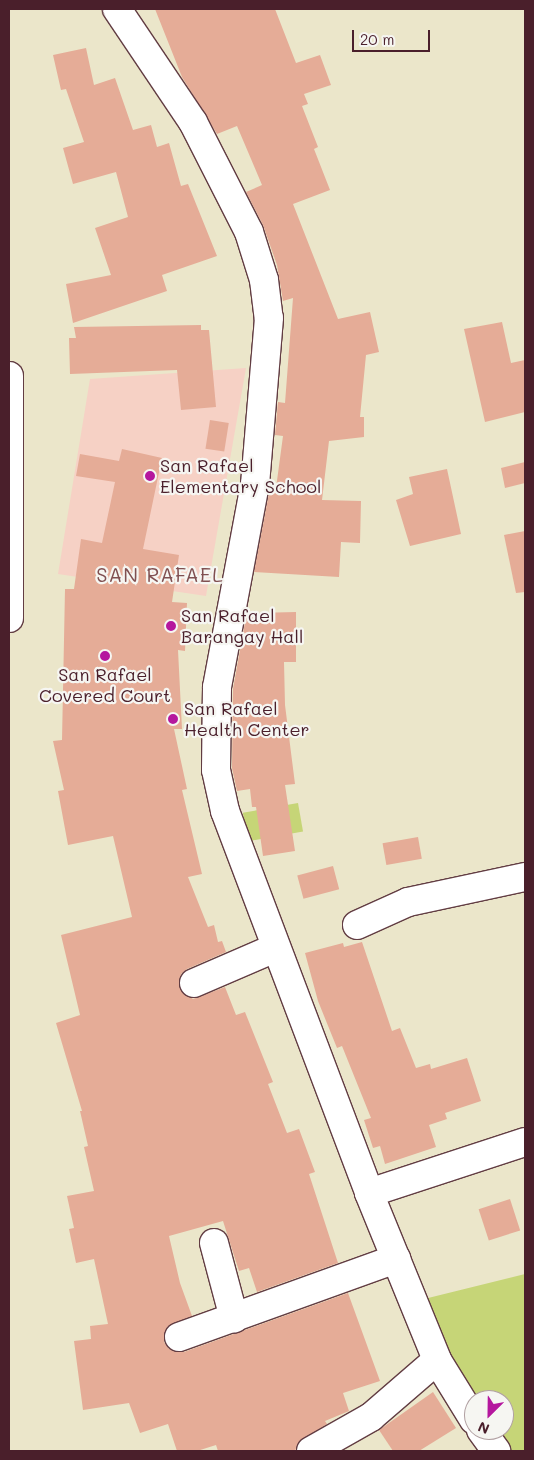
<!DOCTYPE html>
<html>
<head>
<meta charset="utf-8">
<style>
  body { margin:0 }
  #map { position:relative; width:534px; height:1460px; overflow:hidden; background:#ebe6ca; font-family:Mali,sans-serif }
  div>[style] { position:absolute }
  .built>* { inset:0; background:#f6d1c5 }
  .green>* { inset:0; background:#c6d577; transform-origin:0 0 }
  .building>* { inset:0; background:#e5ac97; transform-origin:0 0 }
  .roads { filter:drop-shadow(1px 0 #623d43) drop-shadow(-1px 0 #623d43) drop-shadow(0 1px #623d43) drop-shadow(0 -1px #623d43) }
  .minor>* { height:28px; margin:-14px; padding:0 14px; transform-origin:14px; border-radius:14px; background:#fff }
  .highway>* { height:28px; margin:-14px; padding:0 14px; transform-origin:14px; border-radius:14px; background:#fff }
  .dots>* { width:14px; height:14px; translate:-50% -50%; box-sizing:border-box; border:2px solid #f6f6f2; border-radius:50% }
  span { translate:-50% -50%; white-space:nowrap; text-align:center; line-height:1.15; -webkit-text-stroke:4.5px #f6f6f2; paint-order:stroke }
  .poi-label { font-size:18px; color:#4a1f2b }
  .left { translate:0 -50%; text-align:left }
  .quarter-label { font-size:20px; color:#805051; letter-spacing:1px }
  .frame { position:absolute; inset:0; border:10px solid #4a1f2b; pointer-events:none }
  .north { position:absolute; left:464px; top:1390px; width:50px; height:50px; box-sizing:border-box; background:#f6f6f2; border:1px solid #b1a0a2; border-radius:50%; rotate:203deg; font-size:14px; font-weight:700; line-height:20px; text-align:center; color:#4a1f2b }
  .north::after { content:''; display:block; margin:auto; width:18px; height:22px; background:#b5179e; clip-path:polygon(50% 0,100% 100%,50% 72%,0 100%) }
  .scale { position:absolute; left:352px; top:30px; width:78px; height:22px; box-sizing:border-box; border:2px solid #4a1f2b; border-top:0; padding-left:6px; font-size:15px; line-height:18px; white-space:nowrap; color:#4a1f2b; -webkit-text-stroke:4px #f6f6f2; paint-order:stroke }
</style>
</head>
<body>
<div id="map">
  <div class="built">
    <i style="clip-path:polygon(246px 368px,206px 596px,58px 574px,90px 379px)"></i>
  </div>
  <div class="green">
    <i style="left:298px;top:803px;width:29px;height:56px;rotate:80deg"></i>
    <i style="clip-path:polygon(525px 1274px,525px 1451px,507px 1451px,492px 1430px,504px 1430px,504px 1400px,474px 1400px,420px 1300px)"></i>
  </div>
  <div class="building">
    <i style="clip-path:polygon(155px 9px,275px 9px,296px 63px,320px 55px,331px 85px,304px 94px,308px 104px,302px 106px,318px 147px,314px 149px,330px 190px,293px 204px,338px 319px,370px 312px,379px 352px,366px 355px,360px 417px,364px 417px,364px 437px,329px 441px,322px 500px,361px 501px,360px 543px,341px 542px,339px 577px,254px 572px,270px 488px,276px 488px,283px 436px,275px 435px,278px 402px,285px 403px,293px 298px,283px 301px,277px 265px,263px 225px,246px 192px,262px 185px,237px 126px,217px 134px,182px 77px)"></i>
    <i style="clip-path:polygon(86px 48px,94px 85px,115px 78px,133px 130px,151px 125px,157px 147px,169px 143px,181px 186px,188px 184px,217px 256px,162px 275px,167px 291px,73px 323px,66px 284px,111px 275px,95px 228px,128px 217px,116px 172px,73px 184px,63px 148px,84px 142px,66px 89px,61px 90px,53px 55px)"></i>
    <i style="clip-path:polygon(502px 322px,511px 363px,525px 360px,525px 412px,485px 422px,464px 329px)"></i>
    <i style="clip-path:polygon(201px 325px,201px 330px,209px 330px,216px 407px,181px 410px,177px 370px,70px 374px,69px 338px,76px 338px,74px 327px)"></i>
    <i style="left:210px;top:420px;width:19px;height:29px;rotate:9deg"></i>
    <i style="clip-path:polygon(122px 449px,162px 458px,143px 549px,179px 555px,172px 602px,187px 603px,185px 651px,178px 650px,182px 729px,174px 729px,187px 789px,182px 790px,202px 874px,188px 877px,208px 927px,214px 925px,218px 942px,222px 941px,226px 952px,187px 969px,181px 974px,180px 989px,193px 999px,225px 987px,236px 1015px,245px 1012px,273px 1082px,268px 1084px,287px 1133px,299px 1129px,315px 1172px,309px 1174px,338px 1263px,257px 1292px,249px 1268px,239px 1271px,223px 1221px,169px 1236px,180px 1283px,192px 1316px,167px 1327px,164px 1342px,169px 1349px,184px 1352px,348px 1293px,380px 1381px,343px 1393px,349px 1411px,325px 1421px,327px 1424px,298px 1443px,295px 1451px,218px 1451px,216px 1445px,197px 1451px,177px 1451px,168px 1424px,140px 1433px,129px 1403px,83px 1410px,74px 1341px,91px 1339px,90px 1326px,108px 1324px,94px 1259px,76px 1263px,69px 1229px,74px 1228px,67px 1196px,94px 1191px,84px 1147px,88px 1146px,80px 1111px,82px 1111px,56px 1023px,80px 1015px,61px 935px,132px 917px,113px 836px,68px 845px,58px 791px,64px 790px,53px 741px,62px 740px,65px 589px,74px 589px,81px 539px,102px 543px,115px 482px,76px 476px,80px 454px,119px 461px)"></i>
    <i style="clip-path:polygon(525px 462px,525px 483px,505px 488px,501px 468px)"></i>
    <i style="clip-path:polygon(447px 469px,461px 534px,410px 546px,396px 500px,413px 494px,409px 477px)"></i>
    <i style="clip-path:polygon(525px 531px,525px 592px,516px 593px,504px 535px)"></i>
    <i style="clip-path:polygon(296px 612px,296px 662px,284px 662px,285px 705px,295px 784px,285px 785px,295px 851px,263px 856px,256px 807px,252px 807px,250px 789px,237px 791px,232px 768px,233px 689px,246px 617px,255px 617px,255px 613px)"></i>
    <i style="left:418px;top:837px;width:22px;height:36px;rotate:80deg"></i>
    <i style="left:333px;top:866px;width:24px;height:37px;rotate:75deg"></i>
    <i style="clip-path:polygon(362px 942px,392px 1031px,400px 1028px,416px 1068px,430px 1064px,431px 1069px,467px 1058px,481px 1101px,445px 1113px,447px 1119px,429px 1125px,436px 1147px,385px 1164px,380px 1146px,373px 1148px,364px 1120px,371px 1118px,342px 1046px,337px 1048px,318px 1001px,305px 953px,343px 943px,344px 947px)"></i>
    <i style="left:510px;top:1199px;width:33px;height:33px;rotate:72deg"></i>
    <i style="clip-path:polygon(433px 1392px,456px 1428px,419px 1451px,393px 1451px,379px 1430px)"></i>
  </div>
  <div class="roads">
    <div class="minor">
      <i style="left:117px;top:9px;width:136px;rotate:56.1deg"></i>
      <i style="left:193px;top:122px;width:123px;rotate:63deg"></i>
      <i style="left:249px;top:232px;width:50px;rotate:72.6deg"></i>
      <i style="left:264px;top:280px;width:38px;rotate:83deg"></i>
      <i style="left:269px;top:318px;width:167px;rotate:94.8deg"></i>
      <i style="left:255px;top:484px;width:207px;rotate:100.6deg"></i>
      <i style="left:217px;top:687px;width:83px;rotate:90.7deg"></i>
      <i style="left:216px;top:770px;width:42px;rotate:77.6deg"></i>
      <i style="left:225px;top:811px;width:408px;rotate:69.3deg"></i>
      <i style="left:369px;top:1193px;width:180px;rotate:67.8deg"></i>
      <i style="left:437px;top:1360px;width:70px;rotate:58.3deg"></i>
      <i style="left:357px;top:925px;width:56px;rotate:-24.3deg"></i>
      <i style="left:408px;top:902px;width:120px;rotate:-12.1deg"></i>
      <i style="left:194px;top:983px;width:88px;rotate:-23.4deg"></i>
      <i style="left:369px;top:1193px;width:164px;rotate:-18.1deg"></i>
      <i style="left:214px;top:1243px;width:78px;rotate:75.1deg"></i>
      <i style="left:179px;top:1337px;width:231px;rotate:-19.8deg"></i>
      <i style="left:481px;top:1430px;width:26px;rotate:54deg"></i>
      <i style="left:311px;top:1451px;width:69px;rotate:-29.5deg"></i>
      <i style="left:371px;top:1417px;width:87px;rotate:-40.8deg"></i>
    </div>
    <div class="highway">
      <i style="left:9px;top:376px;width:242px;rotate:90deg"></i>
    </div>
  </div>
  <div class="dots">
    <i style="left:150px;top:476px;background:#b5179e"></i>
    <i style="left:171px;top:626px;background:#b5179e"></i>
    <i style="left:105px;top:656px;background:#b5179e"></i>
    <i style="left:173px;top:719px;background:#b5179e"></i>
  </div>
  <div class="poi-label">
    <span class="left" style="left:160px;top:476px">San Rafael<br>Elementary School</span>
    <span class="left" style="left:181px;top:626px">San Rafael<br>Barangay Hall</span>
    <span style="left:105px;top:685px">San Rafael<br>Covered Court</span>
    <span class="left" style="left:184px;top:719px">San Rafael<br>Health Center</span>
  </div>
  <div class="quarter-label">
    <span style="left:160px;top:574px">SAN RAFAEL</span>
  </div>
  <div class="frame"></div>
  <div class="north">N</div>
  <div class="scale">20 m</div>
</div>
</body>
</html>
